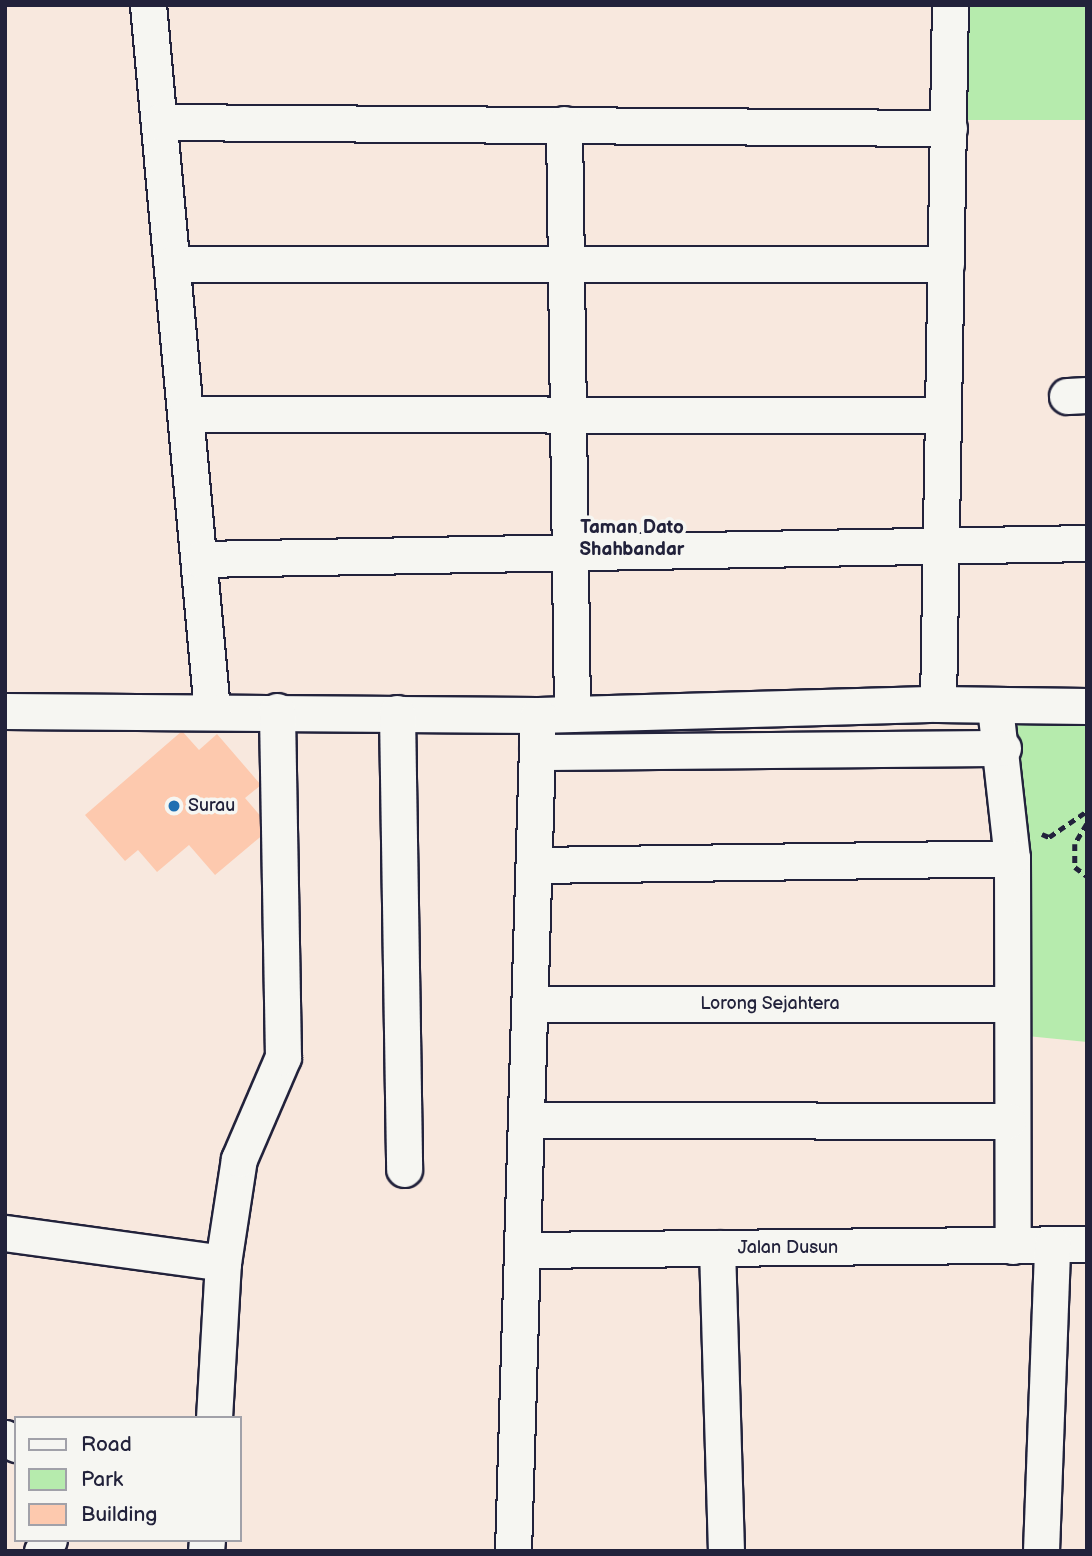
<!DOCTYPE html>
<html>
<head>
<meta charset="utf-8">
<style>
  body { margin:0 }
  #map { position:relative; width:1092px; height:1556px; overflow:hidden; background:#f8e8de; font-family:"Balsamiq Sans",sans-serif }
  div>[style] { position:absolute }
  .green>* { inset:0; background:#b6ebad; transform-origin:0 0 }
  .building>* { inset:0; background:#fdc9ae }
  .path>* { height:4.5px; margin-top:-2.25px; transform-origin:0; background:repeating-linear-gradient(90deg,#22223b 0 7px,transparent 0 12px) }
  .roads { filter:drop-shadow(2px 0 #22223b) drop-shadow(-2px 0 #22223b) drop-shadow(0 2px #22223b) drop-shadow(0 -2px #22223b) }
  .minor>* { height:35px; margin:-17.5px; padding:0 17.5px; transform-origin:17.5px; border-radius:17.5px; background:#f6f6f2 }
  .dots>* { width:19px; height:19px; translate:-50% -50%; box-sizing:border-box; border:4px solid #f6f6f2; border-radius:50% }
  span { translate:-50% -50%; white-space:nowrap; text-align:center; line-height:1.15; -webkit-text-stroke:7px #f6f6f2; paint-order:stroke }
  .poi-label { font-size:18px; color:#22223b }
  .left { translate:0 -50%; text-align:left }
  .street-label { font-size:18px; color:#22223b }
  .neighbourhood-label { font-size:19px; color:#22223b; font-weight:700 }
  .frame { position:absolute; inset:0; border:7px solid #22223b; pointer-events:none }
  .legend { position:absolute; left:14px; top:1416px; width:228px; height:126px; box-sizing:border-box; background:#f6f6f2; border:2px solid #a1a1a9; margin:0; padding:9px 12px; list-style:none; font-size:21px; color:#22223b }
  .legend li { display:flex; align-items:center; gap:14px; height:35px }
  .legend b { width:35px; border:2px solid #a1a1a9 }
</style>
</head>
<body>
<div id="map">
  <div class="green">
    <i style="left:965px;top:5px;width:122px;height:115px"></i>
    <i style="clip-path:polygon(1002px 711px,1087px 715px,1087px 1042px,1027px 1036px)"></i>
  </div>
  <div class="building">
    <i style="clip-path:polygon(182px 731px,199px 750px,217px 734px,261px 785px,245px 798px,271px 828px,215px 875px,189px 845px,157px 872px,138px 850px,125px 861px,85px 815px)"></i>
  </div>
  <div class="path">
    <i style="left:1087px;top:824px;width:23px;rotate:121deg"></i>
    <i style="left:1075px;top:844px;width:23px;rotate:90deg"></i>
    <i style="left:1075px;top:867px;width:15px;rotate:37deg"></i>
    <i style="left:1042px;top:834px;width:8px;rotate:23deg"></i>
    <i style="left:1049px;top:837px;width:46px;rotate:-34.4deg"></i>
  </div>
  <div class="roads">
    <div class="minor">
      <i style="left:148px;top:5px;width:709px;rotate:84.82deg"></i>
      <i style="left:159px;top:122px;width:790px;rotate:0.44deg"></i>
      <i style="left:564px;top:124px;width:590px;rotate:89.22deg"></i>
      <i style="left:172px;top:264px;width:774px"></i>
      <i style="left:1067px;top:396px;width:20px;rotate:-3deg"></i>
      <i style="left:186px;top:414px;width:757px;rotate:0.08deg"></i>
      <i style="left:199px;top:559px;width:888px;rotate:-1.03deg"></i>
      <i style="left:938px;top:704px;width:699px;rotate:-89.02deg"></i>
      <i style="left:995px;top:707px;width:152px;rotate:83.6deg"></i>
      <i style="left:1012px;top:858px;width:388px;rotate:89.9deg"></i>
      <i style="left:5px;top:711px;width:533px;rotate:0.43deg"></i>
      <i style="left:538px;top:715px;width:400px;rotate:-1.6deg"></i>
      <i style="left:938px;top:704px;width:149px;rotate:0.8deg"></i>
      <i style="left:397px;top:713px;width:456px;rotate:89.1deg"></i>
      <i style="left:537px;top:752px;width:466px;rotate:-0.5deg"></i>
      <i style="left:534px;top:865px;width:478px;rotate:-0.8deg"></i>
      <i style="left:530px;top:1004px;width:480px"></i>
      <i style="left:528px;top:1120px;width:480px;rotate:0.1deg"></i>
      <i style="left:5px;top:1233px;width:220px;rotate:7.8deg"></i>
      <i style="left:717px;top:1248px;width:303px;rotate:88.3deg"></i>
      <i style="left:525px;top:1250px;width:562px;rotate:-0.61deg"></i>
      <i style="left:214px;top:1418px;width:155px;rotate:-86.7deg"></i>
      <i style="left:223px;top:1263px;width:105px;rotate:-81.3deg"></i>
      <i style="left:239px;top:1159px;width:111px;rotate:-66.7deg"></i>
      <i style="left:283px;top:1057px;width:346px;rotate:-91deg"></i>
      <i style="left:5px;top:1438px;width:13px;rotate:29deg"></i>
      <i style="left:42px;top:1551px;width:13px;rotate:-58deg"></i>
      <i style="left:206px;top:1551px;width:11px;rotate:-85deg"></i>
      <i style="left:513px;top:1551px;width:836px;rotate:-88.29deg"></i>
      <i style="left:1041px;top:1551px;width:307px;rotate:-87.9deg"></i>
    </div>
  </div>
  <div class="dots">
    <i style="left:174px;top:806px;background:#1f6fb2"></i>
  </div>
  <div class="poi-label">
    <span class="left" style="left:188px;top:806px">Surau</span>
  </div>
  <div class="street-label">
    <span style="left:770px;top:1004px">Lorong Sejahtera</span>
    <span style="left:788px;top:1248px">Jalan Dusun</span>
  </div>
  <div class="neighbourhood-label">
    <span style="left:632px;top:539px">Taman Dato<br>Shahbandar</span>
  </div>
  <div class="frame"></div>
  <ul class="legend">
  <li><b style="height:9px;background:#f6f6f2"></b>Road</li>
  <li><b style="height:19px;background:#b6ebad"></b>Park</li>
  <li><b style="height:19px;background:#fdc9ae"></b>Building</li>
  </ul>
</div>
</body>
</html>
